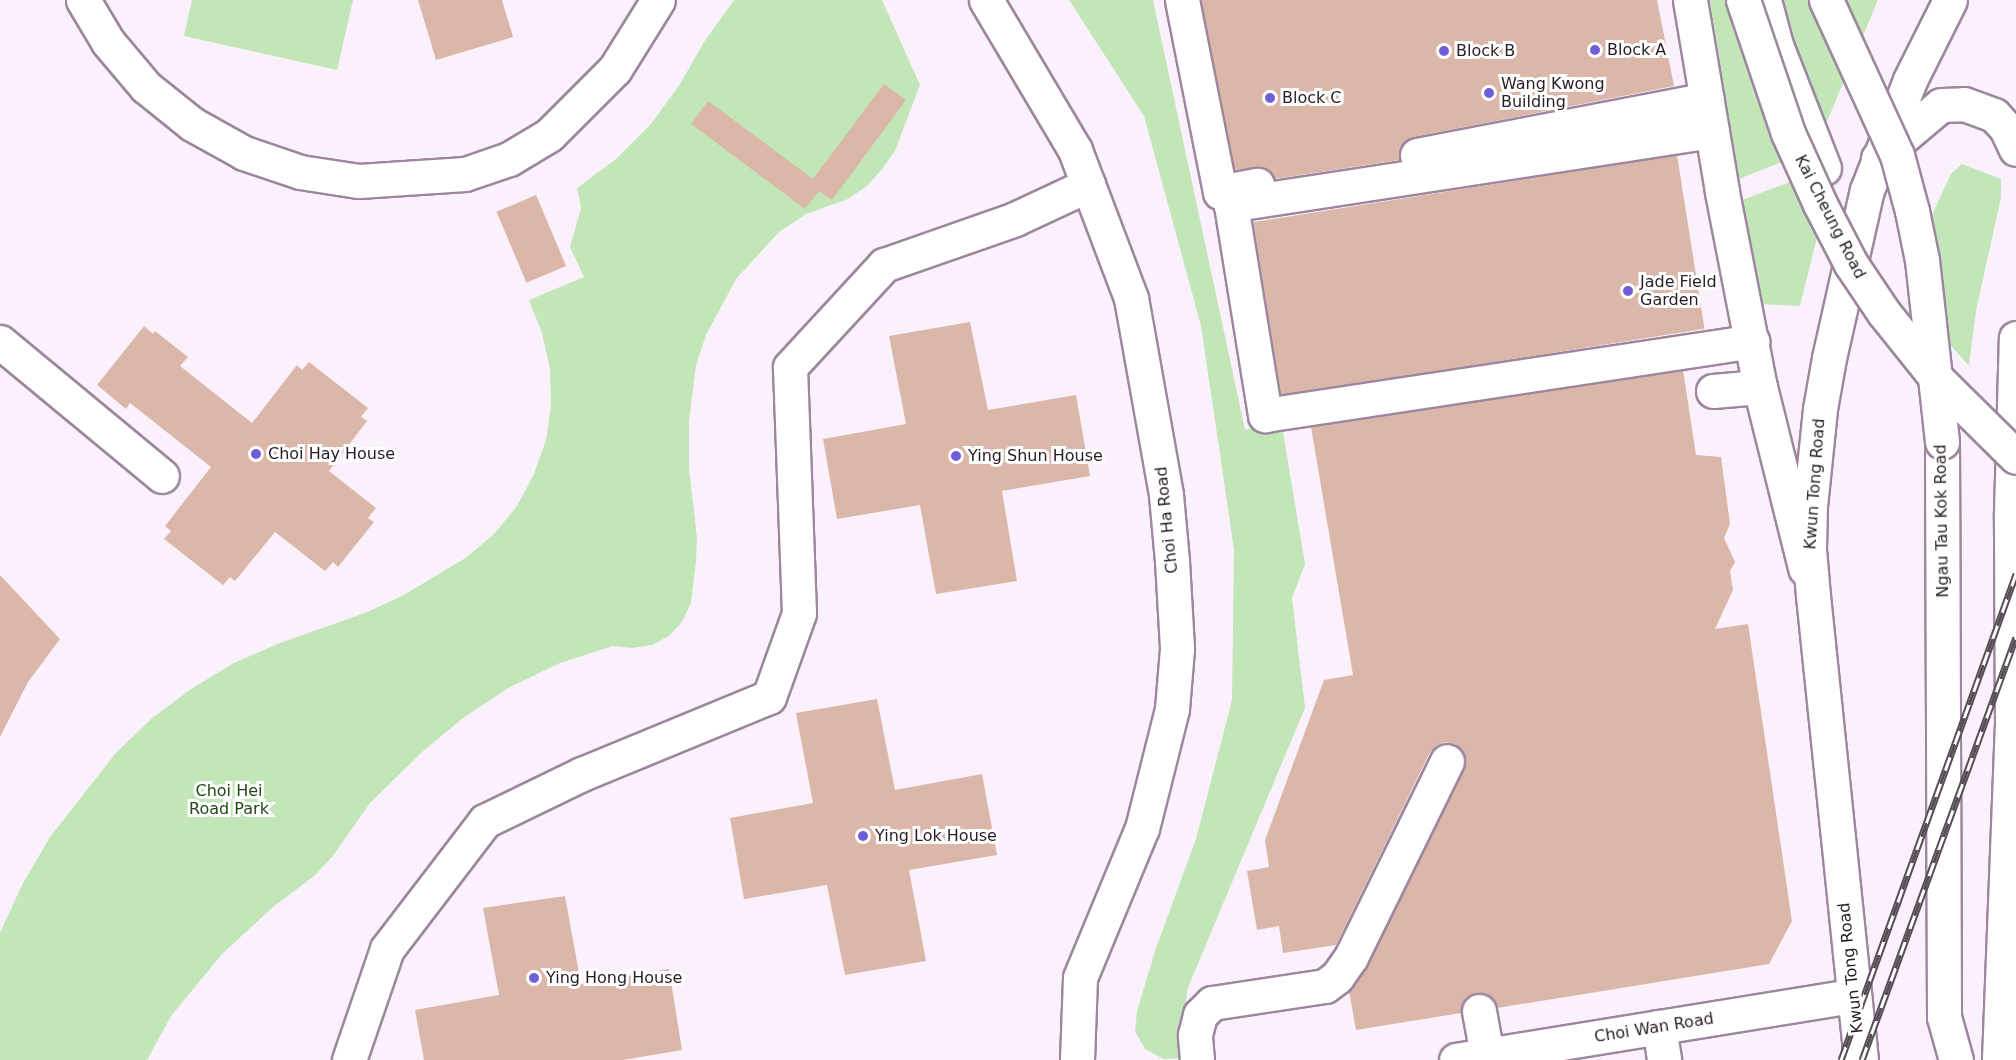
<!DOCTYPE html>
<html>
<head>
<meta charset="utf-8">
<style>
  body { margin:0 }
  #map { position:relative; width:2016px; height:1060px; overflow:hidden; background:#fbf1fc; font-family:"DejaVu Sans",sans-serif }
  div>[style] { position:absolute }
  .green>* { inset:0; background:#c2e6b8 }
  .building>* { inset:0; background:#dab7a9; transform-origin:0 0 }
  .roads { filter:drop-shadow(2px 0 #9d869e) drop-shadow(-2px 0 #9d869e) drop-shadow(0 2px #9d869e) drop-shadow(0 -2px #9d869e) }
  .minor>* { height:33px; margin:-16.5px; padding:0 16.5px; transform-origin:16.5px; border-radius:16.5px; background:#fff }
  .major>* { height:33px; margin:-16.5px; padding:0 16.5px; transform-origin:16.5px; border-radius:16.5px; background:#fff }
  .highway>* { height:33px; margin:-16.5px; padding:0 16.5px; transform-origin:16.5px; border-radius:16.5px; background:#fff }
  .rail>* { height:7px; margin-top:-3.5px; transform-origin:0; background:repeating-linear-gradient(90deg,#fff 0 14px,#574d57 0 28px); box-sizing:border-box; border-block:2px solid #574d57 }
  .bridges { filter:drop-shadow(2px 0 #9d869e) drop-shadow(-2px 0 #9d869e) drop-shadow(0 2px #9d869e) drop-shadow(0 -2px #9d869e) }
  .major-bridge>* { height:33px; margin:-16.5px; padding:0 16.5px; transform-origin:16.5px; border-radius:16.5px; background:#fff }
  .dots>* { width:16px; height:16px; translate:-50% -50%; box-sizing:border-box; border:3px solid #fff; border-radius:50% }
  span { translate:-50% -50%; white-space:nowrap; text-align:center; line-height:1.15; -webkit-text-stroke:6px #fff; paint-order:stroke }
  .poi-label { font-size:16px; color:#261d26 }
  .left { translate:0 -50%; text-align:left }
  .street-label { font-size:16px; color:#261d26 }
  .park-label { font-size:16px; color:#224716 }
</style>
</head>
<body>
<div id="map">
  <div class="green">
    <i style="clip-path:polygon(192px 0,353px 0,337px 70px,184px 36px)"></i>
    <i style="clip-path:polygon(734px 0,882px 0,920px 85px,895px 151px,882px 169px,867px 186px,848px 199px,806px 214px,779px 232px,736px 279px,706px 335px,696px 365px,689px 421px,689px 468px,697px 538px,696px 561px,691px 603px,682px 622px,669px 636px,652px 645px,632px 648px,613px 646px,560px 663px,510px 687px,463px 718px,421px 753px,370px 803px,332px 857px,314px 876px,273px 907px,222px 954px,171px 1016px,147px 1060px,0 1060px,0 933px,22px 885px,50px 837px,115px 754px,151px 719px,191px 689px,234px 663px,280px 643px,365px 613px,402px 596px,467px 557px,494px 534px,517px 506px,534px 474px,546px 440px,551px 405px,550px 369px,542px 333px,529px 300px,584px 277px,570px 247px,581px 208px,577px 188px,616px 159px,651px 124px,680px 84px,704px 42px)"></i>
    <i style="clip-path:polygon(1069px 0,1153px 0,1245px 430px,1281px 420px,1305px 564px,1292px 598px,1305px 708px,1187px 990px,1183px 1058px,1163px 1059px,1145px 1049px,1135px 1031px,1137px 1011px,1155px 951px,1196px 839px,1232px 700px,1234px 549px,1201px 326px,1144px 116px)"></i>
    <i style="clip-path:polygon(1710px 0,1734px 0,1784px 161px,1739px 179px)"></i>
    <i style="clip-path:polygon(1773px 0,1878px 0,1818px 143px)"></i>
    <i style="clip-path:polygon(1962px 164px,2001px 179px,2001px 197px,1976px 311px,1969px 366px,1945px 339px,1930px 219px,1951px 174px)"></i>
    <i style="clip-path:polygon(1816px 172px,1827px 197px,1800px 306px,1758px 304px,1742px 200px)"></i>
  </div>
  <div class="building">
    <i style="clip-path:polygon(418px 0,502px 0,513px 37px,436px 60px)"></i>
    <i style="clip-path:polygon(1201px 0,1657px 0,1674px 86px,1413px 137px,1405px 141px,1400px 148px,1399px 160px,1274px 179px,1271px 172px,1263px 167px,1235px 170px)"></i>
    <i style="clip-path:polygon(884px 84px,906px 100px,832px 200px,819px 191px,805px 209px,691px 124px,708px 101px,813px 179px)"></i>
    <i style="left:1677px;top:155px;width:176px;height:429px;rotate:81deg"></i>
    <i style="left:536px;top:195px;width:77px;height:43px;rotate:67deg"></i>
    <i style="clip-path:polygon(970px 322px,988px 410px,1076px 395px,1090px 476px,1002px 491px,1017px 581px,936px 594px,920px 505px,837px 519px,823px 439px,906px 424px,889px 336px)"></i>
    <i style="clip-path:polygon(144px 326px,153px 334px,155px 331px,188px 357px,180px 366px,252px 423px,297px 365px,302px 370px,309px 362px,368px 408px,361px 417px,367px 421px,329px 471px,376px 508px,368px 518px,374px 522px,338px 567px,333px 562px,325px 571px,275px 532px,235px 581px,230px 577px,223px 585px,164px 539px,171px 531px,165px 526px,211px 467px,130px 403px,126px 409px,97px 385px)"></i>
    <i style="clip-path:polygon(1683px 370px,1696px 455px,1721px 457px,1730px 524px,1724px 538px,1735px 562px,1730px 571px,1733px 590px,1715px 629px,1748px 624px,1792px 921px,1769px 964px,1497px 1008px,1493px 998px,1486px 994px,1476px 993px,1466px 997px,1462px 1004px,1461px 1013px,1356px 1030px,1349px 991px,1368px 965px,1464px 769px,1466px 759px,1462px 750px,1455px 744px,1445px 742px,1437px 745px,1430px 752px,1336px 945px,1283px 953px,1279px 926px,1257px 930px,1247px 871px,1269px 867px,1265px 840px,1324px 680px,1353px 675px,1311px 427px)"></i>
    <i style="clip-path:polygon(0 575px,60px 639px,28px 682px,0 737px)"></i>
    <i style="clip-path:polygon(877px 699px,895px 790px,982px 774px,997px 855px,909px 870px,926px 961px,845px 975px,827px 885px,744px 899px,730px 818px,813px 803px,796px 713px)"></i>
    <i style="clip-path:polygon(565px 896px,581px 984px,669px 969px,682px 1050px,623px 1060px,424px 1060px,415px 1010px,499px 995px,483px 908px)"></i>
  </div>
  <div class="roads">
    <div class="minor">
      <i style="left:83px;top:0;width:49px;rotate:59.2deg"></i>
      <i style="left:108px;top:42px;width:59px;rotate:49.8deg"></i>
      <i style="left:146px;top:87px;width:59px;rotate:38.8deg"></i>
      <i style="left:192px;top:124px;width:60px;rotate:29.1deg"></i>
      <i style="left:244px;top:153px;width:59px;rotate:18.7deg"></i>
      <i style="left:300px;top:172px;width:60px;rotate:8.7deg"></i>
      <i style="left:359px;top:181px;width:106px;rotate:-3.8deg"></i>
      <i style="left:465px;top:174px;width:46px;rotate:-18.8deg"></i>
      <i style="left:509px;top:159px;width:47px;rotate:-31deg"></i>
      <i style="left:549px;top:135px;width:93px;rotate:-45deg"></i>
      <i style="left:615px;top:69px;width:81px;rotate:-58.1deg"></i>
      <i style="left:986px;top:0;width:174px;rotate:59.3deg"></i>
      <i style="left:1075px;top:150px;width:158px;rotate:69.3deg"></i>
      <i style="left:1131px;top:298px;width:200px;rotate:79.9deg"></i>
      <i style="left:1166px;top:495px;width:66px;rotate:84.8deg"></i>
      <i style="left:1172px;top:561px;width:88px;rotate:86.7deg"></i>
      <i style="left:1177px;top:649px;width:60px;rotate:94.8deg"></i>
      <i style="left:1172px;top:709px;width:123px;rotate:104.1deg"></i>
      <i style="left:1142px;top:828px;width:162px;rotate:112.5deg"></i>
      <i style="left:1080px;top:978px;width:82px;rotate:92.1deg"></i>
      <i style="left:1182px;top:0;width:196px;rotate:78.8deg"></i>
      <i style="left:1220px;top:192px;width:38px;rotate:-11deg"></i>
      <i style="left:1712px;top:131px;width:487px;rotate:171.3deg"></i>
      <i style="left:1231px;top:205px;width:213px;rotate:80.8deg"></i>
      <i style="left:1265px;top:415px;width:493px;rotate:-8.6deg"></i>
      <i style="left:1417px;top:155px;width:295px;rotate:-10.9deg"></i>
      <i style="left:1878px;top:158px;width:82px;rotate:-40.1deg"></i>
      <i style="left:1941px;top:105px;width:23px;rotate:-2deg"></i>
      <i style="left:1964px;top:104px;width:32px;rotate:20deg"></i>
      <i style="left:1994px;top:115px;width:18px;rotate:47deg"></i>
      <i style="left:2006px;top:128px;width:23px;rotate:65deg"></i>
      <i style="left:0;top:342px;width:210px;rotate:39.6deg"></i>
      <i style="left:1713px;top:391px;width:47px;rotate:-4.9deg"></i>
      <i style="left:1479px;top:1011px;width:45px;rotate:79.7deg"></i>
      <i style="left:1659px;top:1027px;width:33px;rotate:81deg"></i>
      <i style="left:349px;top:1060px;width:117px;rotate:-71.1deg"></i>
      <i style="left:387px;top:949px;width:161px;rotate:-52.6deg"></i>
      <i style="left:485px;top:821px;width:108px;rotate:-25.9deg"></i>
      <i style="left:582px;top:774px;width:202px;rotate:-22.4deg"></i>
      <i style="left:769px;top:697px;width:89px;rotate:-70.3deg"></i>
      <i style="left:799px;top:613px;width:246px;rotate:-92.1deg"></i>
      <i style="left:790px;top:367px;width:139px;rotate:-47.3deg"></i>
      <i style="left:884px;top:265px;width:139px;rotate:-19.3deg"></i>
      <i style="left:1015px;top:219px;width:81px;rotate:-25deg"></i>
      <i style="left:1197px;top:1060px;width:25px;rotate:-95deg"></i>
      <i style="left:1195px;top:1035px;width:21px;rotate:-76deg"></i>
      <i style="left:1200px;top:1015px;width:17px;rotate:-45deg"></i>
      <i style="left:1212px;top:1003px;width:114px;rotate:-8.6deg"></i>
      <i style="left:1325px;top:986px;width:15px;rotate:-37deg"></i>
      <i style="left:1337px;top:977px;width:24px;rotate:-55deg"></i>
      <i style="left:1351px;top:957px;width:218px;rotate:-63.9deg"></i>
      <i style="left:1456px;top:1060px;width:402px;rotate:-9.2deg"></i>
    </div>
    <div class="major">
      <i style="left:1690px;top:0;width:195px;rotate:80.5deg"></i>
      <i style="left:1722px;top:192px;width:199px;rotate:79deg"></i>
      <i style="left:1760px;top:387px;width:187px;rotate:76deg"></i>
      <i style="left:1764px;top:0;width:47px;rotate:75.1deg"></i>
      <i style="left:1776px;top:45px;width:132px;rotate:68.7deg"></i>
      <i style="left:1942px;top:442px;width:575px;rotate:89.8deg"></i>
      <i style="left:1944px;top:1017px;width:45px;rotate:74.4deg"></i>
    </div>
    <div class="highway">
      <i style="left:1861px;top:1060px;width:466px;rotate:-95.9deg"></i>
      <i style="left:1813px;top:596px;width:47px;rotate:-94.9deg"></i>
      <i style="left:1809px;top:549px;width:43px;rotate:-88.7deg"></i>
      <i style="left:1810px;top:506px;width:98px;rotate:-84.1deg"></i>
      <i style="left:1820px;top:409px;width:52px;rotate:-80deg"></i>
      <i style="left:1829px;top:358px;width:172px;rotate:-77.3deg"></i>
      <i style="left:1867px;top:190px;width:118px;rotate:-68.6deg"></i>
      <i style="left:1910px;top:80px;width:89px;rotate:-63.4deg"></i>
      <i style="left:1999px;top:1060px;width:332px;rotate:-87.8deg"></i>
      <i style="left:2012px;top:728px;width:216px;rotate:-90.3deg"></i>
      <i style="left:2011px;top:512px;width:174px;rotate:-88.4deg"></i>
    </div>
  </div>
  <div class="rail">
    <i style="left:1841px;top:1060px;width:517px;rotate:-70.2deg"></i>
    <i style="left:1862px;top:1060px;width:450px;rotate:-70deg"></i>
  </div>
  <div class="bridges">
    <div class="major-bridge">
      <i style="left:1743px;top:0;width:140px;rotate:71.3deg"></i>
      <i style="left:1788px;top:133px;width:78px;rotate:65.7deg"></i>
      <i style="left:1820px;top:204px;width:68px;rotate:62.7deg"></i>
      <i style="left:1851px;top:264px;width:59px;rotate:56deg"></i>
      <i style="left:1884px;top:313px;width:83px;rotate:51.3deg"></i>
      <i style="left:1936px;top:378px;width:112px;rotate:44.6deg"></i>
      <i style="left:1826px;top:0;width:170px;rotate:65.4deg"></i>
      <i style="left:1897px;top:155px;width:58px;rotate:75deg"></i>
      <i style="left:1912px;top:211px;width:50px;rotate:78.5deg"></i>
      <i style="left:1922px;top:260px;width:183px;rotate:83.7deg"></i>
    </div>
  </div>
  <div class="dots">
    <i style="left:1595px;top:50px;background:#705ed8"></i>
    <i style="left:1444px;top:51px;background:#705ed8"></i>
    <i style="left:1489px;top:93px;background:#705ed8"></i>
    <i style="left:1270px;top:98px;background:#705ed8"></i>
    <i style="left:1628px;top:291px;background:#705ed8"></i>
    <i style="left:256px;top:454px;background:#705ed8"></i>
    <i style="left:956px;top:456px;background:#705ed8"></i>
    <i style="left:863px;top:836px;background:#705ed8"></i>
    <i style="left:534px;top:978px;background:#705ed8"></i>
  </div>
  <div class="poi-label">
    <span class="left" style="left:1607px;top:50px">Block A</span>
    <span class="left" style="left:1456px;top:51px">Block B</span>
    <span class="left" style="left:1501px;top:93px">Wang Kwong<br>Building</span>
    <span class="left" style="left:1282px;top:98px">Block C</span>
    <span class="left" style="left:1640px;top:291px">Jade Field<br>Garden</span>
    <span class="left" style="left:268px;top:454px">Choi Hay House</span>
    <span class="left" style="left:968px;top:456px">Ying Shun House</span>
    <span class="left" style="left:875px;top:836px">Ying Lok House</span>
    <span class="left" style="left:546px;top:978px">Ying Hong House</span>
  </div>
  <div class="street-label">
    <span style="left:1830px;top:217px;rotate:63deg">Kai Cheung Road</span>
    <span style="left:1815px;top:484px;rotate:-86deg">Kwun Tong Road</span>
    <span style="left:1167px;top:520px;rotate:-96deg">Choi Ha Road</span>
    <span style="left:1942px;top:521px;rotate:-91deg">Ngau Tau Kok Road</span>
    <span style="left:1851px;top:968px;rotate:-96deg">Kwun Tong Road</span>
    <span style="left:1654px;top:1028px;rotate:-9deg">Choi Wan Road</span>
  </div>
  <div class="park-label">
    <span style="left:229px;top:800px">Choi Hei<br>Road Park</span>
  </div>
</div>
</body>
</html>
